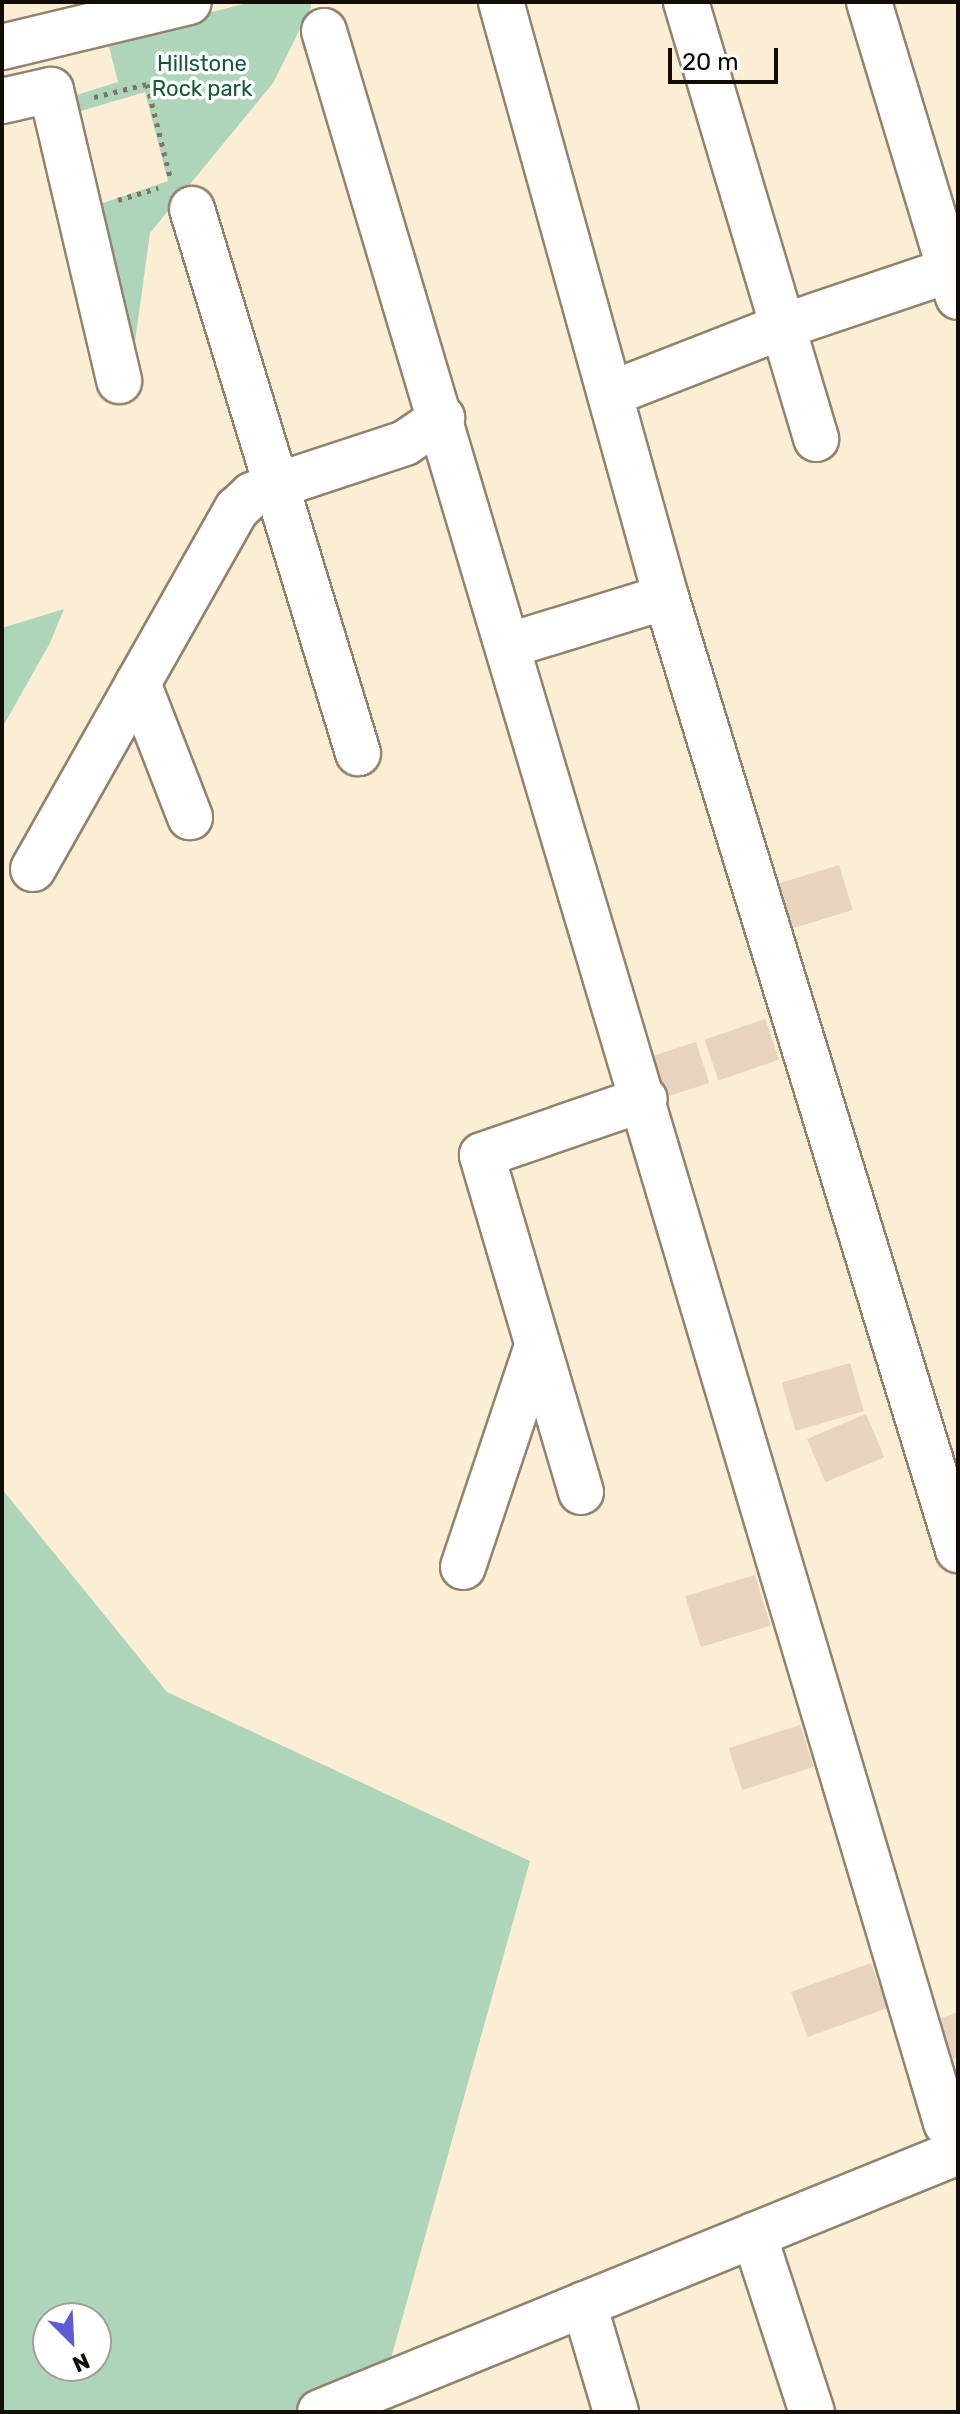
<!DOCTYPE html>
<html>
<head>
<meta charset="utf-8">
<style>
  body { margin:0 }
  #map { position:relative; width:960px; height:2414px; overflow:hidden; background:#fcedd5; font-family:Rubik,sans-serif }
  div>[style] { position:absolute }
  .green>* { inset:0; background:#aed4ba }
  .building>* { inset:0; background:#e7d3be; transform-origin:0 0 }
  .path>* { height:5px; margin-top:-2.5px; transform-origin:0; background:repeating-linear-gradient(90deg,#7f7566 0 4px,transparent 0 10px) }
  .roads { filter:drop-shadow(2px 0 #91836e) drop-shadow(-2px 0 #91836e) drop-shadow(0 2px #91836e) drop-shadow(0 -2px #91836e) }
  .minor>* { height:44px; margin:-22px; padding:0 22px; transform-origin:22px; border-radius:22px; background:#fff }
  span { translate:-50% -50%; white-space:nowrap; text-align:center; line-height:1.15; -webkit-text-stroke:7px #fff; paint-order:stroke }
  .park-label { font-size:22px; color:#125934 }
  .frame { position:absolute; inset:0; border:4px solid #120d06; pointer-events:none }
  .north { position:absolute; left:32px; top:2302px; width:80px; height:80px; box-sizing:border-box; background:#fff; border:2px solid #a09e9b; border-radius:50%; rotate:156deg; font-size:22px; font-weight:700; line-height:32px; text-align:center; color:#120d06 }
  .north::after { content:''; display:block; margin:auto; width:28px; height:36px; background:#5e5cd4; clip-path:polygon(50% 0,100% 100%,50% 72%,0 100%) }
  .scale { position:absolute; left:668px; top:48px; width:110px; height:36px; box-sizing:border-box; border:4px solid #120d06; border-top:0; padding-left:10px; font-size:24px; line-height:28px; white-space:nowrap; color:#120d06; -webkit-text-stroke:6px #fff; paint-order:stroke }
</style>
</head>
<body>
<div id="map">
  <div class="green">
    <i style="clip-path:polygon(251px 2px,311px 2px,311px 7px,273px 83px,150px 233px,126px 407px,82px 210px,168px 181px,145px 92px,71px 114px,67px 98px,118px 82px,107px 39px)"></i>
    <i style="clip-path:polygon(64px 609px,50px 643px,2px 728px,2px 628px)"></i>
    <i style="clip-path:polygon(evenodd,2px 1489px,167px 1692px,530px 1861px,376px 2412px,2px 2412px,2px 1489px,48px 2318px,96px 2318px,96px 2366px,48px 2366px,48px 2318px)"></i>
  </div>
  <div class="building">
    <i style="left:839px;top:865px;width:47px;height:63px;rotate:73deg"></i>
    <i style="left:765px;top:1019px;width:43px;height:64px;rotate:71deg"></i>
    <i style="left:696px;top:1042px;width:43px;height:57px;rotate:72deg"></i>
    <i style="left:850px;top:1363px;width:50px;height:71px;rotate:74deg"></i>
    <i style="left:866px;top:1414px;width:47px;height:64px;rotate:67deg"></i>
    <i style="left:755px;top:1575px;width:53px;height:73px;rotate:73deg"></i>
    <i style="left:800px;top:1725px;width:44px;height:75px;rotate:72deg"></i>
    <i style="left:871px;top:1963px;width:48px;height:85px;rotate:70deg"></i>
    <i style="clip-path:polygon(958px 2012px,958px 2057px,950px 2060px,936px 2020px)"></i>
  </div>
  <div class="path">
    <i style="left:94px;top:97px;width:55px;rotate:-13.8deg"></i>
    <i style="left:147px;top:84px;width:96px;rotate:76.1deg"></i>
    <i style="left:118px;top:200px;width:42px;rotate:-16.7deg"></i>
  </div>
  <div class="roads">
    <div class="minor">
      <i style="left:501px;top:2px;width:617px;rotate:74.5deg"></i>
      <i style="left:666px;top:597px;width:997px;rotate:72.96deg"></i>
      <i style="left:686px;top:2px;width:456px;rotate:73.4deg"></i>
      <i style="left:869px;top:2px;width:308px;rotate:73.2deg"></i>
      <i style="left:324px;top:31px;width:2183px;rotate:73.44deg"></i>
      <i style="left:2px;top:47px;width:192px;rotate:-13.5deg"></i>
      <i style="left:2px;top:101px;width:50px;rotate:-12.7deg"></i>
      <i style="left:51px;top:90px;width:299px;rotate:76.8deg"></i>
      <i style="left:192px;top:209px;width:569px;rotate:73.03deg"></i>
      <i style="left:610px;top:394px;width:187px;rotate:-21.3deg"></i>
      <i style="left:784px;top:326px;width:175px;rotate:-18.6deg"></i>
      <i style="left:510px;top:645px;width:163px;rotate:-17.1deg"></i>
      <i style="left:138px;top:683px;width:144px;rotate:68.8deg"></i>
      <i style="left:33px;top:869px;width:414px;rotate:-60.5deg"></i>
      <i style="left:237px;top:509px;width:21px;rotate:-43deg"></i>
      <i style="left:252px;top:495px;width:22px;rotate:-22deg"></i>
      <i style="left:272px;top:487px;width:140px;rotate:-18.3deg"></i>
      <i style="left:405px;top:443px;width:45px;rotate:-34deg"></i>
      <i style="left:581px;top:1492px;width:351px;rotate:-106.4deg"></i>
      <i style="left:482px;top:1155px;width:172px;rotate:-19deg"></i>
      <i style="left:463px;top:1567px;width:230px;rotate:-71.5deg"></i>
      <i style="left:754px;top:2235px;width:186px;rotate:71.9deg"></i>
      <i style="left:584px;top:2304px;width:113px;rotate:73.5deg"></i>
      <i style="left:320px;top:2412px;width:689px;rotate:-22.17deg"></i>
    </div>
  </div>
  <div class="park-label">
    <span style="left:202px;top:76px">Hillstone<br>Rock park</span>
  </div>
  <div class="frame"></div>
  <div class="north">N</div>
  <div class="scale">20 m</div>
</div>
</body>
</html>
